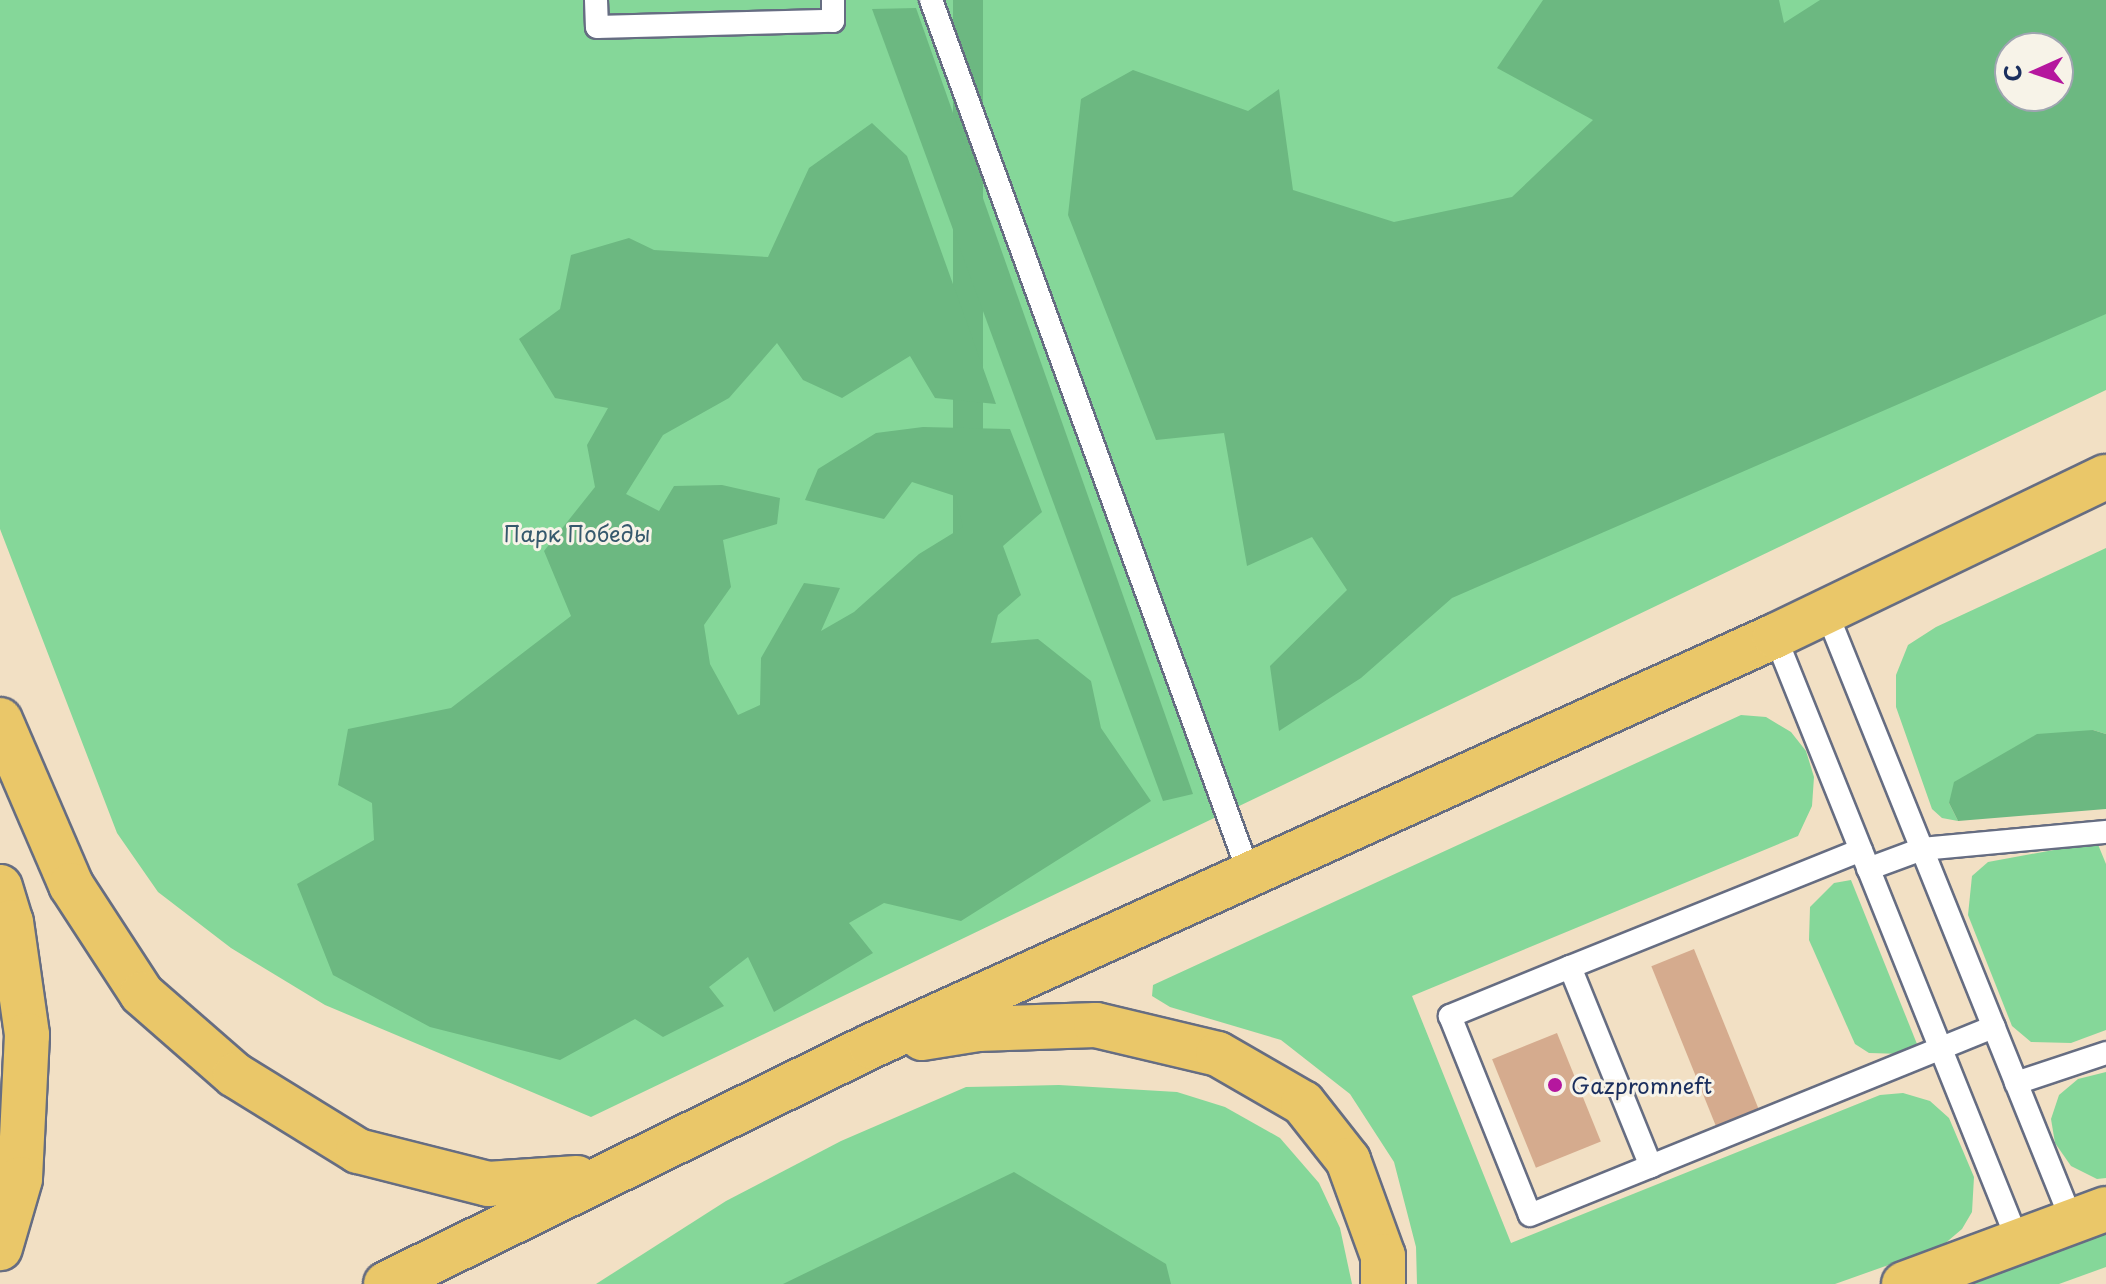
<!DOCTYPE html>
<html>
<head>
<meta charset="utf-8">
<style>
  body { margin:0 }
  #map { position:relative; width:2106px; height:1284px; overflow:hidden; background:#f2e0c4; font-family:"Playpen Sans",sans-serif }
  div>[style] { position:absolute }
  .green>* { inset:0; background:#85d799 }
  .forest>* { inset:0; background:#6cb881; transform-origin:0 0 }
  .building>* { inset:0; background:#d5ab8e; transform-origin:0 0 }
  .roads { filter:drop-shadow(2px 0 #666d82) drop-shadow(-2px 0 #666d82) drop-shadow(0 2px #666d82) drop-shadow(0 -2px #666d82) }
  .lane>* { height:22px; margin:-11px; padding:0 11px; transform-origin:11px; border-radius:11px; background:#fff }
  .primary>* { height:44px; margin:-22px; padding:0 22px; transform-origin:22px; border-radius:22px; background:#eac769 }
  .dots>* { width:22px; height:22px; translate:-50% -50%; box-sizing:border-box; border:4px solid #f7f3e8; border-radius:50% }
  span { translate:-50% -50%; white-space:nowrap; text-align:center; line-height:1.15; -webkit-text-stroke:6px #f7f3e8; paint-order:stroke }
  .park-label { font-size:22px; color:#36596d }
  .poi-label { font-size:22px; color:#1b2f5e }
  .left { translate:0 -50%; text-align:left }
  .north { position:absolute; left:1994px; top:32px; width:80px; height:80px; box-sizing:border-box; background:#f7f3e8; border:2px solid #9fa5b1; border-radius:50%; rotate:267deg; font-size:22px; font-weight:700; line-height:32px; text-align:center; color:#1b2f5e }
  .north::after { content:''; display:block; margin:auto; width:28px; height:36px; background:#b5179e; clip-path:polygon(50% 0,100% 100%,50% 72%,0 100%) }
</style>
</head>
<body>
<div id="map">
  <div class="green">
    <i style="clip-path:polygon(evenodd,0 0,2106px 0,2106px 390px,591px 1117px,325px 1005px,231px 948px,158px 892px,117px 833px,0 529px,0 0,2010px 48px,2058px 48px,2058px 96px,2010px 96px,2010px 48px)"></i>
    <i style="clip-path:polygon(2106px 548px,2106px 734px,2093px 730px,1949px 803px,1958px 821px,1942px 818px,1932px 809px,1896px 707px,1896px 675px,1908px 645px,1936px 627px)"></i>
    <i style="clip-path:polygon(1741px 715px,1766px 717px,1791px 732px,1806px 751px,1814px 777px,1812px 806px,1798px 836px,1412px 996px,1511px 1243px,1880px 1095px,1903px 1093px,1930px 1101px,1949px 1118px,1974px 1177px,1972px 1212px,1962px 1229px,1942px 1246px,1835px 1284px,1417px 1284px,1416px 1247px,1394px 1162px,1350px 1094px,1281px 1040px,1170px 1007px,1152px 996px,1153px 985px)"></i>
    <i style="clip-path:polygon(2097px 842px,2106px 864px,2106px 1030px,2071px 1043px,2031px 1042px,2012px 1026px,1968px 915px,1972px 876px,1988px 862px)"></i>
    <i style="clip-path:polygon(1851px 880px,1917px 1044px,1903px 1054px,1869px 1053px,1855px 1044px,1809px 940px,1810px 907px,1834px 883px)"></i>
    <i style="clip-path:polygon(2106px 1072px,2106px 1178px,2097px 1179px,2071px 1166px,2055px 1143px,2051px 1119px,2059px 1095px,2078px 1079px)"></i>
    <i style="clip-path:polygon(1059px 1085px,1177px 1092px,1225px 1107px,1280px 1138px,1319px 1183px,1340px 1228px,1352px 1284px,596px 1284px,726px 1201px,841px 1141px,966px 1087px)"></i>
    <i style="clip-path:polygon(2106px 1233px,2106px 1267px,2059px 1284px,1965px 1284px)"></i>
  </div>
  <div class="forest">
    <i style="left:953px;top:0;width:30px;height:808px"></i>
    <i style="clip-path:polygon(evenodd,1543px 0,1779px 0,1784px 23px,1820px 0,2106px 0,2106px 314px,1452px 598px,1361px 678px,1279px 731px,1270px 666px,1347px 590px,1312px 537px,1247px 566px,1224px 433px,1156px 440px,1068px 215px,1081px 99px,1133px 70px,1248px 111px,1279px 89px,1293px 190px,1394px 222px,1512px 197px,1593px 120px,1497px 68px,1543px 0,2010px 48px,2058px 48px,2058px 96px,2010px 96px,2010px 48px)"></i>
    <i style="clip-path:polygon(916px 8px,1193px 794px,1163px 801px,872px 9px)"></i>
    <i style="clip-path:polygon(872px 123px,907px 156px,996px 404px,935px 398px,910px 356px,842px 398px,803px 380px,777px 343px,729px 398px,663px 435px,626px 494px,659px 511px,674px 486px,722px 485px,780px 498px,777px 524px,723px 540px,731px 587px,704px 625px,710px 664px,738px 715px,760px 705px,761px 658px,804px 583px,840px 588px,821px 631px,854px 612px,919px 554px,963px 527px,955px 496px,912px 482px,884px 519px,805px 500px,818px 469px,876px 433px,923px 427px,1010px 429px,1042px 512px,1003px 546px,1021px 595px,998px 615px,991px 643px,1038px 639px,1091px 681px,1101px 728px,1151px 801px,961px 921px,884px 903px,849px 923px,873px 953px,774px 1012px,748px 957px,709px 987px,724px 1006px,663px 1037px,635px 1019px,560px 1060px,430px 1027px,333px 975px,297px 884px,374px 840px,372px 803px,338px 785px,348px 729px,451px 708px,571px 616px,544px 551px,595px 487px,587px 445px,608px 408px,555px 398px,519px 339px,560px 309px,571px 255px,629px 238px,654px 250px,768px 257px,809px 168px)"></i>
    <i style="clip-path:polygon(2093px 730px,2106px 734px,2106px 809px,1958px 821px,1949px 803px,1954px 782px,2037px 734px)"></i>
    <i style="clip-path:polygon(1014px 1172px,1166px 1264px,1171px 1284px,783px 1284px)"></i>
  </div>
  <div class="building">
    <i style="left:1694px;top:949px;width:172px;height:46px;rotate:68deg"></i>
    <i style="left:1557px;top:1033px;width:117px;height:70px;rotate:68deg"></i>
  </div>
  <div class="roads">
    <div class="lane">
      <i style="left:596px;top:0;width:27px;rotate:88deg"></i>
      <i style="left:597px;top:27px;width:236px;rotate:-1.5deg"></i>
      <i style="left:833px;top:21px;width:21px;rotate:-90deg"></i>
      <i style="left:931px;top:0;width:929px;rotate:69.99deg"></i>
      <i style="left:1826px;top:611px;width:658px;rotate:68.04deg"></i>
      <i style="left:1775px;top:636px;width:652px;rotate:68.12deg"></i>
      <i style="left:1861px;top:850px;width:314px;rotate:158.1deg"></i>
      <i style="left:1570px;top:967px;width:215px;rotate:67.9deg"></i>
      <i style="left:1651px;top:1166px;width:370px;rotate:-22.1deg"></i>
      <i style="left:1868px;top:869px;width:58px;rotate:-20.3deg"></i>
      <i style="left:1922px;top:849px;width:185px;rotate:-5.3deg"></i>
      <i style="left:1570px;top:967px;width:130px;rotate:157.8deg"></i>
      <i style="left:1450px;top:1016px;width:214px;rotate:68.1deg"></i>
      <i style="left:1530px;top:1215px;width:131px;rotate:-22deg"></i>
      <i style="left:2016px;top:1083px;width:95px;rotate:-18.4deg"></i>
    </div>
    <div class="primary">
      <i style="left:0;top:720px;width:180px;rotate:66.7deg"></i>
      <i style="left:71px;top:885px;width:130px;rotate:56.9deg"></i>
      <i style="left:142px;top:994px;width:123px;rotate:41.1deg"></i>
      <i style="left:235px;top:1075px;width:145px;rotate:31.7deg"></i>
      <i style="left:358px;top:1151px;width:134px;rotate:14.2deg"></i>
      <i style="left:488px;top:1184px;width:89px;rotate:-3.9deg"></i>
      <i style="left:0;top:887px;width:37px;rotate:73deg"></i>
      <i style="left:11px;top:922px;width:114px;rotate:81.9deg"></i>
      <i style="left:27px;top:1035px;width:144px;rotate:92.8deg"></i>
      <i style="left:20px;top:1179px;width:72px;rotate:106.2deg"></i>
      <i style="left:922px;top:1038px;width:57px;rotate:-9.1deg"></i>
      <i style="left:978px;top:1029px;width:118px;rotate:-1.9deg"></i>
      <i style="left:1096px;top:1025px;width:125px;rotate:13.4deg"></i>
      <i style="left:1218px;top:1054px;width:98px;rotate:30deg"></i>
      <i style="left:1303px;top:1103px;width:73px;rotate:51.7deg"></i>
      <i style="left:1348px;top:1160px;width:102px;rotate:70deg"></i>
      <i style="left:1383px;top:1256px;width:28px;rotate:90deg"></i>
      <i style="left:386px;top:1284px;width:540px;rotate:-26.14deg"></i>
      <i style="left:871px;top:1046px;width:993px;rotate:-24.4deg"></i>
      <i style="left:1775px;top:636px;width:367px;rotate:-25.7deg"></i>
      <i style="left:1904px;top:1284px;width:215px;rotate:-20.4deg"></i>
    </div>
  </div>
  <div class="dots">
    <i style="left:1555px;top:1085px;background:#b5179e"></i>
  </div>
  <div class="park-label">
    <span style="left:577px;top:533px">Парк Победы</span>
  </div>
  <div class="poi-label">
    <span class="left" style="left:1571px;top:1085px">Gazpromneft</span>
  </div>
  <div class="north">С</div>
</div>
</body>
</html>
